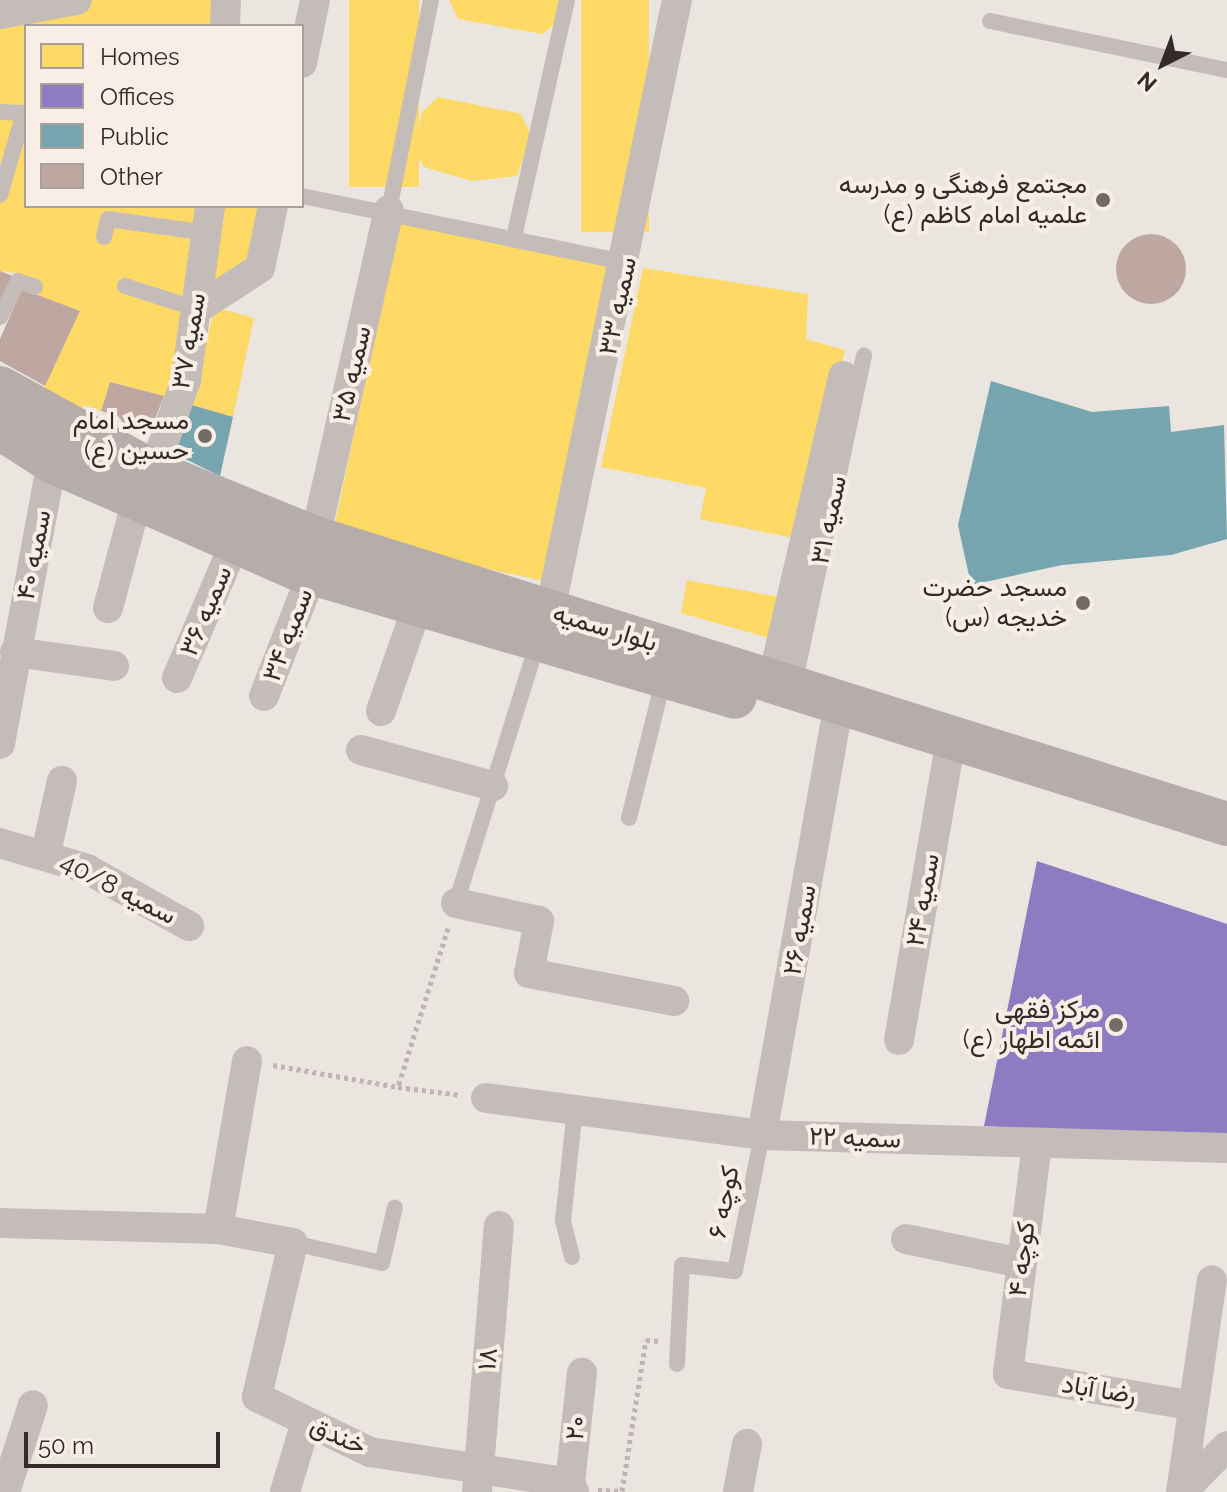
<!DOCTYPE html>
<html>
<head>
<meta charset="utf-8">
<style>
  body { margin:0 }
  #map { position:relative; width:1227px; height:1492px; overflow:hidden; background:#ebe5df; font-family:Raleway,Vazirmatn,sans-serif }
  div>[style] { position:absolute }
  .homes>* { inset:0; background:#ffd966; transform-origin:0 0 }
  .offices>* { inset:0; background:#8e7cc3 }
  .public>* { inset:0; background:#76a5af }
  .building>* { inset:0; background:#bea7a1 }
  .round { border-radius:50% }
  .path>* { height:5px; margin-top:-2.5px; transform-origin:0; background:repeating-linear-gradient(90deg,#bcb5b1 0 4px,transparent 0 8px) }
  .lane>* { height:16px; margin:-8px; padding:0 8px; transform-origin:8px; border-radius:8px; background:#c4bcb8 }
  .street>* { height:30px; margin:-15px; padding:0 15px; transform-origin:15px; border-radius:15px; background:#c4bcb8 }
  .secondary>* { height:44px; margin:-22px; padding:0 22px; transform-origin:22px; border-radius:22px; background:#b5ada9 }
  .dots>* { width:22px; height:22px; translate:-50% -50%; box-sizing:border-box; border:4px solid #f8eee6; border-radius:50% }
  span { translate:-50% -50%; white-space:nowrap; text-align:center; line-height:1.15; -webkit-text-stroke:8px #f8eee6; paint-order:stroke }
  .poi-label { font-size:26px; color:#342a27 }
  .right { translate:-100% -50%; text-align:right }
  .street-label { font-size:26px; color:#342a27 }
  .legend { position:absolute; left:24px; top:24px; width:280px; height:184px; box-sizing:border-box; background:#f8eee6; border:2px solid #aaa09a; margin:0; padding:10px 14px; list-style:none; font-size:24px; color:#342a27 }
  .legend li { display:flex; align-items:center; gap:16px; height:40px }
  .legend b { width:40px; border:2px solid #aaa09a }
  .north { position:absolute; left:1123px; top:24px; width:80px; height:80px; -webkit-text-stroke:6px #f8eee6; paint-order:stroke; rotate:222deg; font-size:22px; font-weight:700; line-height:32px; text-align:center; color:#342a27 }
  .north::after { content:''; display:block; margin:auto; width:28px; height:36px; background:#342a27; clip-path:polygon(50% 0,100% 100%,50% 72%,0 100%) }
  .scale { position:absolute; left:24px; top:1432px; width:196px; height:36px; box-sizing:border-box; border:4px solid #342a27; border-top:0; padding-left:10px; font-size:24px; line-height:28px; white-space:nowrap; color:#342a27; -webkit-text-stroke:6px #f8eee6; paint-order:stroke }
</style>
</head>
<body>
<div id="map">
  <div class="homes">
    <i style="clip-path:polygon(91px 0,214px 0,213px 26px,26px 26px,26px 109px,0 108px,0 17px)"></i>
    <i style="left:349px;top:0;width:70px;height:187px"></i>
    <i style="clip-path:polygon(449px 0,561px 0,554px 25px,542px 34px,458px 19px)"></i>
    <i style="left:581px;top:0;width:68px;height:232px"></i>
    <i style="clip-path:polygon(438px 97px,521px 114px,531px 135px,517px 176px,472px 181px,424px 167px,415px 152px,422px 112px)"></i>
    <i style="clip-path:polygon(0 114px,21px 115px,0 184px)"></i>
    <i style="clip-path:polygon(26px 117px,26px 206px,204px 206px,202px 230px,110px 221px,200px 235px,173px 399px,110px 382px,101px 411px,84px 405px,81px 412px,41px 394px,80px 311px,38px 296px,41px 288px,18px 273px,0 271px,0 199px)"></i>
    <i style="clip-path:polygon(216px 206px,262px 206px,253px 252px,212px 289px)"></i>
    <i style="left:399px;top:222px;width:216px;height:321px;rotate:12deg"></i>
    <i style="clip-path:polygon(643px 268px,808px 294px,806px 339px,845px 350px,803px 540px,700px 519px,706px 488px,601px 467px)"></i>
    <i style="clip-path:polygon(222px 309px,254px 318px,233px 417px,191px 405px,212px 318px)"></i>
    <i style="clip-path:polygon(687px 580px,790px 599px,780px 641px,681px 613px)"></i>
  </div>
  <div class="offices">
    <i style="clip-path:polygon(1037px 861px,1227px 924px,1227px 1140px,984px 1126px)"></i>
  </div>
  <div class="public">
    <i style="clip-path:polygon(991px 381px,1092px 412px,1169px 406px,1171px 432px,1224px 425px,1227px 539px,1171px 555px,1062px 565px,971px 585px,958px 525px)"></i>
    <i style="clip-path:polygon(185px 403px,233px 417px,220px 476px,175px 454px)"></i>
  </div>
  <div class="building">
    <i class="round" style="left:1116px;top:234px;width:70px;height:70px"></i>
    <i style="clip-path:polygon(0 271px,15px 277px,0 306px)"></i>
    <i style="clip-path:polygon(22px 289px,80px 311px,45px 386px,0 361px,0 339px)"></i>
    <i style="clip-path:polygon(110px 382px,164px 396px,153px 424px,131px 433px,118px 416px,101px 411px)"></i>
  </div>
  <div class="path">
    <i style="left:448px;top:928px;width:167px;rotate:107.5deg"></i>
    <i style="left:398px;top:1087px;width:64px;rotate:7.2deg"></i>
    <i style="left:273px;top:1065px;width:127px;rotate:10deg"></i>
    <i style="left:598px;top:1490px;width:24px;rotate:2deg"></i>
    <i style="left:622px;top:1491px;width:153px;rotate:-81deg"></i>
    <i style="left:646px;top:1340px;width:13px;rotate:4deg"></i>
  </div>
  <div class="lane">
    <i style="left:990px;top:21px;width:242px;rotate:11.7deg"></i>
    <i style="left:0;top:112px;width:26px;rotate:2deg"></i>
    <i style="left:0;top:195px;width:85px;rotate:-73.7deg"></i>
    <i style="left:302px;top:196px;width:333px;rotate:11.6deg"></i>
    <i style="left:389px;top:210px;width:214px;rotate:-78.7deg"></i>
    <i style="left:104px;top:237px;width:18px;rotate:-77deg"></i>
    <i style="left:108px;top:219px;width:100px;rotate:8deg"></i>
    <i style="left:514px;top:237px;width:243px;rotate:-77.4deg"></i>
    <i style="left:125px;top:286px;width:76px;rotate:17.7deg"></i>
    <i style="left:0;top:317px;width:40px;rotate:-63.4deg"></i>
    <i style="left:18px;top:281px;width:18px;rotate:19deg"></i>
    <i style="left:794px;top:685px;width:337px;rotate:-78deg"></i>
    <i style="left:629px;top:818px;width:144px;rotate:-76deg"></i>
    <i style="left:456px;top:903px;width:270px;rotate:-72.6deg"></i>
    <i style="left:293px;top:1243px;width:91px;rotate:12.7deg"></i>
    <i style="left:382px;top:1263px;width:57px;rotate:-76.9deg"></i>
    <i style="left:572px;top:1257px;width:38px;rotate:-104deg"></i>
    <i style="left:563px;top:1220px;width:111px;rotate:-83.8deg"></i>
    <i style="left:677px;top:1364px;width:99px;rotate:-87.1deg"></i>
    <i style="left:682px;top:1265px;width:53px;rotate:6.5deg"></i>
    <i style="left:735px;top:1271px;width:139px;rotate:-78.8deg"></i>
  </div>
  <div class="street">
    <i style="left:0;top:14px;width:78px;rotate:-10.3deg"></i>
    <i style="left:225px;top:26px;width:26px;rotate:-88deg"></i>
    <i style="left:302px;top:63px;width:64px;rotate:-78.3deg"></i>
    <i style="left:197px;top:309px;width:75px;rotate:-33.1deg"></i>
    <i style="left:260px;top:268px;width:63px;rotate:-78.2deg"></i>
    <i style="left:153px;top:472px;width:98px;rotate:-70.3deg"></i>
    <i style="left:186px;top:380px;width:176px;rotate:-82.1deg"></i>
    <i style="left:315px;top:538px;width:336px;rotate:-77.3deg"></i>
    <i style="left:108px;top:608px;width:112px;rotate:-75deg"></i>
    <i style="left:550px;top:611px;width:624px;rotate:-78.26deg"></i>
    <i style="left:15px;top:652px;width:100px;rotate:8deg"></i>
    <i style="left:177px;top:678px;width:147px;rotate:-66.8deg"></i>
    <i style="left:773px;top:678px;width:310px;rotate:-76.9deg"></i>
    <i style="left:264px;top:696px;width:131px;rotate:-68.5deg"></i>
    <i style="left:381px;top:711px;width:110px;rotate:-70.9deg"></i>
    <i style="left:0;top:744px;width:288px;rotate:-79.6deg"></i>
    <i style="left:361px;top:750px;width:137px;rotate:15.3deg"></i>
    <i style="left:0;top:843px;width:91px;rotate:16.6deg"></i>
    <i style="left:87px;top:869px;width:117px;rotate:29.2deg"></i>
    <i style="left:46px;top:853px;width:74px;rotate:-77.5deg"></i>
    <i style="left:456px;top:903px;width:85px;rotate:12.2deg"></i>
    <i style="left:539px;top:921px;width:53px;rotate:100.9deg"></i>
    <i style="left:529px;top:973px;width:148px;rotate:10.9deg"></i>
    <i style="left:899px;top:1040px;width:283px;rotate:-80.2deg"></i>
    <i style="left:247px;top:1061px;width:170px;rotate:99.8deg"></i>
    <i style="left:218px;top:1229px;width:76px;rotate:10.6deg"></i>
    <i style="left:293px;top:1243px;width:158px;rotate:103.2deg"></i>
    <i style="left:257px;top:1397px;width:126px;rotate:26deg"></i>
    <i style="left:370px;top:1452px;width:202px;rotate:8.8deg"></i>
    <i style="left:570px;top:1483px;width:10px;rotate:66deg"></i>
    <i style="left:486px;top:1098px;width:278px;rotate:7.6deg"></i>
    <i style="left:762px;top:1135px;width:465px;rotate:1.6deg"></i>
    <i style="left:762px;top:1135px;width:416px;rotate:-79.9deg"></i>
    <i style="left:1037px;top:1144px;width:232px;rotate:97.2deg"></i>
    <i style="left:1008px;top:1374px;width:185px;rotate:9.7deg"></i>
    <i style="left:0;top:1223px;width:218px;rotate:1.6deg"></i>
    <i style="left:906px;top:1239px;width:117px;rotate:11.8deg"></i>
    <i style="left:570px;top:1483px;width:111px;rotate:-83.8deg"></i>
    <i style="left:5px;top:1492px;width:91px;rotate:-72.2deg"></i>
    <i style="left:285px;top:1492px;width:73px;rotate:-73.3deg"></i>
    <i style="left:477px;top:1492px;width:267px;rotate:-85.3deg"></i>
    <i style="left:738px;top:1492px;width:49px;rotate:-79.4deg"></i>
    <i style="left:1181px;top:1492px;width:214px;rotate:-81.7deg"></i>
    <i style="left:1182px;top:1492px;width:64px;rotate:-45.6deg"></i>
  </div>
  <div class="secondary">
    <i style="left:0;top:388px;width:175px;rotate:28.8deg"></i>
    <i style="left:153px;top:472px;width:175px;rotate:22.2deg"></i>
    <i style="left:315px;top:538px;width:956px;rotate:17.41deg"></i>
    <i style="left:0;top:428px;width:62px;rotate:32.4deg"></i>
    <i style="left:52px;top:461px;width:269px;rotate:23.7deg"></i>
    <i style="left:298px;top:569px;width:455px;rotate:16.3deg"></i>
  </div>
  <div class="dots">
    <i style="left:1103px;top:200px;background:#746b67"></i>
    <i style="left:205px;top:436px;background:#746b67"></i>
    <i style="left:1083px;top:603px;background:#746b67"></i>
    <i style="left:1116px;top:1025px;background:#746b67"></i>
  </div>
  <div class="poi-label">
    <span class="right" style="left:1087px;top:200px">مجتمع فرهنگی و مدرسه<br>علمیه امام کاظم (ع)</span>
    <span class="right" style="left:189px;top:436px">مسجد امام<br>حسین (ع)</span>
    <span class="right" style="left:1067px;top:603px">مسجد حضرت<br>خدیجه (س)</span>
    <span class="right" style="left:1100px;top:1025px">مرکز فقهی<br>ائمه اطهار (ع)</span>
  </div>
  <div class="street-label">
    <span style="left:618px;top:306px;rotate:-78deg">سمیه ۳۳</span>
    <span style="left:189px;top:341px;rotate:-80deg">سمیه ۳۷</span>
    <span style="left:352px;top:374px;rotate:-77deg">سمیه ۳۵</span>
    <span style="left:829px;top:520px;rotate:-78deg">سمیه ۳۱</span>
    <span style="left:34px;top:555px;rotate:-79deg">سمیه ۴۰</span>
    <span style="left:206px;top:611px;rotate:-67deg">سمیه ۳۶</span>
    <span style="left:605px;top:628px;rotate:17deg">بلوار سمیه</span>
    <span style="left:288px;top:635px;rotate:-69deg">سمیه ۳۴</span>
    <span style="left:118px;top:889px;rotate:27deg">سمیه 40/8</span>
    <span style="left:923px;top:900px;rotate:-80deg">سمیه ۲۴</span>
    <span style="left:800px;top:930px;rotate:-80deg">سمیه ۲۶</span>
    <span style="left:855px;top:1138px;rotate:2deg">سمیه ۲۲</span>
    <span style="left:724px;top:1202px;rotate:-79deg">کوچه ۶</span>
    <span style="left:1022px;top:1259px;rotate:-83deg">کوچه ۴</span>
    <span style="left:488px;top:1359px;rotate:-85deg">۱۸</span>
    <span style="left:1099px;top:1390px;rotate:9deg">رضا آباد</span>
    <span style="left:576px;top:1428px;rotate:-84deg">۲۰</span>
    <span style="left:338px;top:1436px;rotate:24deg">خندق</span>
  </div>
  <ul class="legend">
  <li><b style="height:22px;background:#ffd966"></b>Homes</li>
  <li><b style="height:22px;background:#8e7cc3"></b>Offices</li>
  <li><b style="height:22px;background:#76a5af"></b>Public</li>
  <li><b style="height:22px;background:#bea7a1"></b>Other</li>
  </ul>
  <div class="north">N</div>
  <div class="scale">50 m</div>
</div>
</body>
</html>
